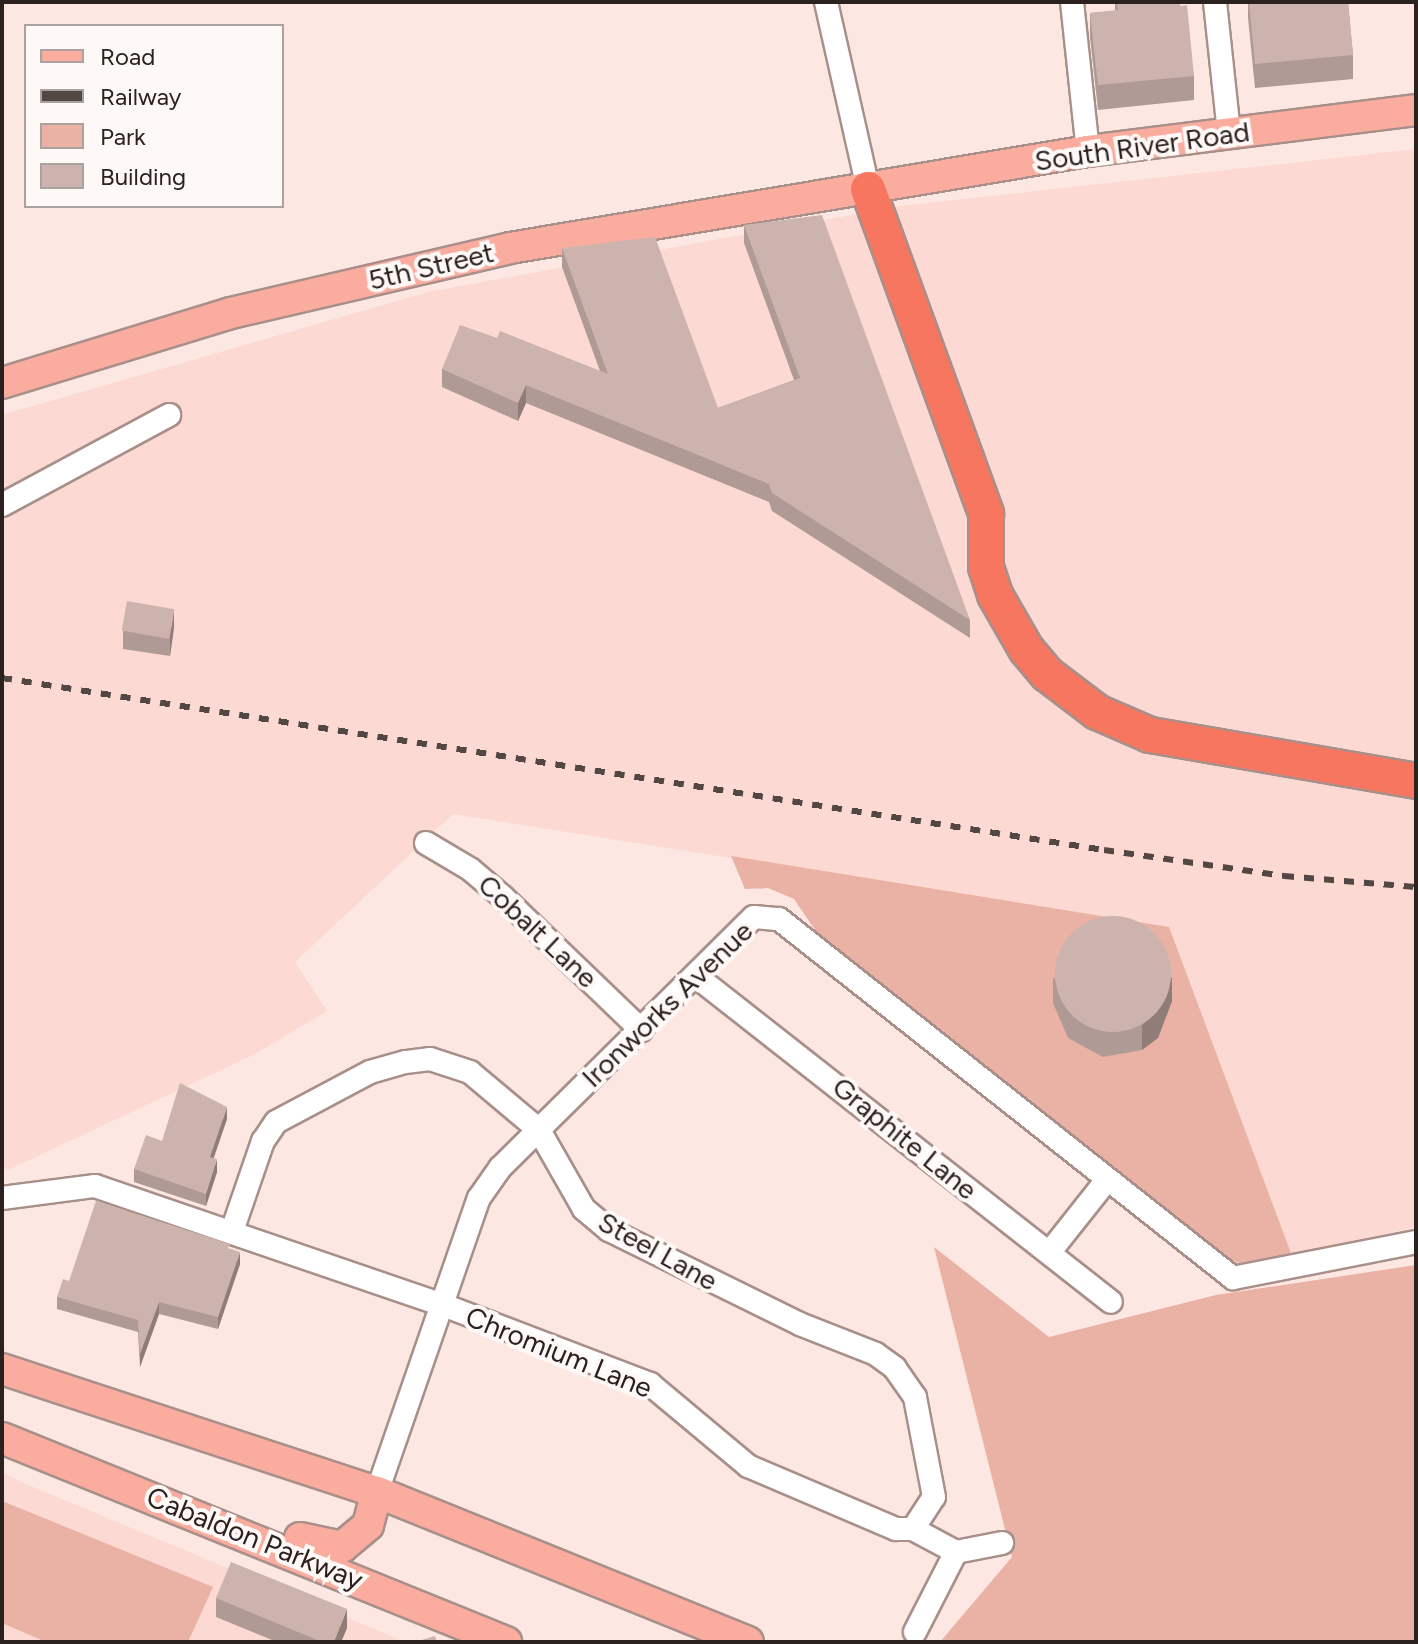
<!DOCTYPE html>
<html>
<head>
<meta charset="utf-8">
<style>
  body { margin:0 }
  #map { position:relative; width:1418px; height:1644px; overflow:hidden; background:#fce7e2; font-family:Figtree,sans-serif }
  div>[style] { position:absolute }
  .built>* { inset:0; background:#fcd9d2 }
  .green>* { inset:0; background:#eab1a5 }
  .roads { filter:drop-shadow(2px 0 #a88f8a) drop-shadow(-2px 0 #a88f8a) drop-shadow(0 2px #a88f8a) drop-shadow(0 -2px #a88f8a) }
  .minor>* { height:22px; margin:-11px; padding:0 11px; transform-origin:11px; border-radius:11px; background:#fff }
  .major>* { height:30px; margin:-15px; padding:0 15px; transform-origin:15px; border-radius:15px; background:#faad9f }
  .highway>* { height:34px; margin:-17px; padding:0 17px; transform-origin:17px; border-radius:17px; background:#f7765f }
  .rail>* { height:6px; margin-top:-3px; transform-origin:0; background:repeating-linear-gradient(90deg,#534744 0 10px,transparent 0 20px) }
  .wall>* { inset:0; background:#b09a96 }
  .shaded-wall>* { inset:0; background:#907d7a }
  .building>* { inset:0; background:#cdb3ae; transform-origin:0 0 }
  .round { border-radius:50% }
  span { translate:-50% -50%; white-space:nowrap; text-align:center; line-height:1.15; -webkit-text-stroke:8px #fef8f7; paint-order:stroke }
  .street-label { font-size:28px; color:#2b211f }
  .frame { position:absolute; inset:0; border:4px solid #2b211f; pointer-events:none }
  .legend { position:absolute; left:24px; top:24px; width:260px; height:184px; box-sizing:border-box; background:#fef8f7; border:2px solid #aaa2a1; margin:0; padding:10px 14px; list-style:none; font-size:24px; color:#2b211f }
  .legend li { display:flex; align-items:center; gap:16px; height:40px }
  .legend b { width:40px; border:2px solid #aaa2a1 }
</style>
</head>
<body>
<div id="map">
  <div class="built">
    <i style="clip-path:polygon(1416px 149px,1416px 1227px,1292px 1255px,1168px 927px,453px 814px,295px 962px,327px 1011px,253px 1055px,8px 1170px,2px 1166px,2px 415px,428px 292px,901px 206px)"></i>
    <i style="clip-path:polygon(2px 1472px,21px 1482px,405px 1642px,2px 1642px)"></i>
  </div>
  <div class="green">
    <i style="clip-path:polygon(731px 856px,1169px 927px,1291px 1253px,1247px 1265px,1226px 1259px,819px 936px,794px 899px,768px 888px,745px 889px)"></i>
    <i style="clip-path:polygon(934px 1247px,1049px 1337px,1216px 1295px,1416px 1265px,1416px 1642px,940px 1642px,1012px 1557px)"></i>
    <i style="clip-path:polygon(2px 1501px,213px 1587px,188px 1642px,46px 1642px,2px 1623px)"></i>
  </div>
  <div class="roads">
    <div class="minor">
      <i style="left:826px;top:2px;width:192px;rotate:77.3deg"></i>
      <i style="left:1072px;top:2px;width:150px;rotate:83.9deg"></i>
      <i style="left:1215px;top:2px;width:132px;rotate:83.9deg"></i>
      <i style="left:2px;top:505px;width:190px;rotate:-28.3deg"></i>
      <i style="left:426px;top:843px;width:51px;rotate:30.6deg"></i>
      <i style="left:470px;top:869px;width:43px;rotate:40.3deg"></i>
      <i style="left:503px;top:897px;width:192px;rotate:43.9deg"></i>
      <i style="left:697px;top:977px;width:526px;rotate:38.13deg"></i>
      <i style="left:2px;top:1198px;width:94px;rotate:-7.4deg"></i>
      <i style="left:95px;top:1186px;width:368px;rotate:18.9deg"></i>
      <i style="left:443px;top:1305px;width:222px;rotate:20.9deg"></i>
      <i style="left:650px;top:1384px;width:128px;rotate:39.9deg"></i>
      <i style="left:748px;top:1466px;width:161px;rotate:23.1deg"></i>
      <i style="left:896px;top:1529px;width:17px"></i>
      <i style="left:913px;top:1529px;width:38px;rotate:-57deg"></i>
      <i style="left:934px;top:1497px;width:102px;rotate:-100.8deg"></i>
      <i style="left:915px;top:1397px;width:35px;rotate:-125deg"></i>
      <i style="left:895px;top:1368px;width:24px;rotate:-144deg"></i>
      <i style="left:876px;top:1354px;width:82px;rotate:-158.5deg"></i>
      <i style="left:800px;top:1324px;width:213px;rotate:-153.8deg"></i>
      <i style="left:609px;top:1230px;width:33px;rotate:-140deg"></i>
      <i style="left:584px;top:1209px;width:91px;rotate:-119.7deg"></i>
      <i style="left:539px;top:1130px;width:90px;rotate:-140deg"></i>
      <i style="left:470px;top:1072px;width:42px;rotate:-162deg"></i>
      <i style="left:430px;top:1059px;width:25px;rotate:173deg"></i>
      <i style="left:405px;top:1062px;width:36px;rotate:164deg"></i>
      <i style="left:370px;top:1072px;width:106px;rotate:152deg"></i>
      <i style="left:276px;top:1122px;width:23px;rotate:124deg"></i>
      <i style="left:263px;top:1141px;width:95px;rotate:109deg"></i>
      <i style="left:1049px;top:1253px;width:92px;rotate:-51.6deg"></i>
      <i style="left:377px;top:1492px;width:311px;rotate:-70.9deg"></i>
      <i style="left:479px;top:1198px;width:37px;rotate:-55deg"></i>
      <i style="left:500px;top:1168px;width:357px;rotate:-44.7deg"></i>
      <i style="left:754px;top:917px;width:25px;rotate:5deg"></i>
      <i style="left:779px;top:919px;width:579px;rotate:38.34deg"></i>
      <i style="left:1233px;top:1278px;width:187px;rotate:-11.1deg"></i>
      <i style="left:913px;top:1529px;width:49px;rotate:28.1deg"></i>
      <i style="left:956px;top:1552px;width:47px;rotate:-11.1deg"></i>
      <i style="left:915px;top:1632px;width:90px;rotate:-62.9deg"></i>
    </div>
    <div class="major">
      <i style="left:2px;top:383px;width:239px;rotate:-17deg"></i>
      <i style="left:231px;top:313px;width:286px;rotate:-13.1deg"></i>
      <i style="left:510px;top:248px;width:586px;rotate:-9.53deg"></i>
      <i style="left:1088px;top:151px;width:331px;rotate:-7.1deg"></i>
      <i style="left:2px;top:1369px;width:395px;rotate:18.2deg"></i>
      <i style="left:377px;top:1492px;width:400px;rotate:22deg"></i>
      <i style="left:2px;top:1438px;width:544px;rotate:22.04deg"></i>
      <i style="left:300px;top:1538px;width:43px;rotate:12.1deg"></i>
      <i style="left:342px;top:1547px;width:34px;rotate:-40deg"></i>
      <i style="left:368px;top:1525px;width:34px;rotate:-75deg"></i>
    </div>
    <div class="highway">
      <i style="left:868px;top:189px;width:346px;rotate:70deg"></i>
      <i style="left:986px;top:514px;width:53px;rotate:90deg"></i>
      <i style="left:986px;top:567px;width:29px;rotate:72deg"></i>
      <i style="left:995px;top:595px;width:62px;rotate:60.1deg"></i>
      <i style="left:1026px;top:649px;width:33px;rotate:50deg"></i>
      <i style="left:1047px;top:674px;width:63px;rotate:37.2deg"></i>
      <i style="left:1097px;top:712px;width:58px;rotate:23.5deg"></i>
      <i style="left:1150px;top:735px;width:270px;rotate:9.8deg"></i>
    </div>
  </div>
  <div class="rail">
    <i style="left:2px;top:678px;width:1115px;rotate:8.87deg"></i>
    <i style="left:1104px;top:850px;width:182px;rotate:8.2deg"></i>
    <i style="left:1284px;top:876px;width:132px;rotate:4.8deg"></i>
  </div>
  <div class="wall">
    <i style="clip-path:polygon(1115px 2px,1178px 2px,1194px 76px,1194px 100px,1098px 110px,1090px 37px,1090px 13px,1115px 11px)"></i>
    <i style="clip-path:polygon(1248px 2px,1348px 2px,1353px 55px,1353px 79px,1255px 88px,1248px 18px)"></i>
    <i style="clip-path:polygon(744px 225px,970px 620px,970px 638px,772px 511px,769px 502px,526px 403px,518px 421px,442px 387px,442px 369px,497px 338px,600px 371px,562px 267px,562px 248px,718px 408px,794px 380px,744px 243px)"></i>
    <i style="clip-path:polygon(174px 627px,170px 656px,123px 649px,123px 631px)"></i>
    <i style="clip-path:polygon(1053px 978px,1172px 1001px,1158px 1038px,1142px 1050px,1103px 1057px,1068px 1038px,1053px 1003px)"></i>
    <i style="clip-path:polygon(227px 1119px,213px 1158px,217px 1172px,206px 1206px,134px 1182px,134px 1169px,162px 1141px)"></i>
    <i style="clip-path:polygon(230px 1249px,240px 1264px,218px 1329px,159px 1314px,140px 1367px,138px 1332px,57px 1309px,57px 1297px)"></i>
    <i style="clip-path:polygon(216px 1598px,347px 1628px,341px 1642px,277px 1642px,216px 1617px)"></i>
  </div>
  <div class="shaded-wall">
    <i style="clip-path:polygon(526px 385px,526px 403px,518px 421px,518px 403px)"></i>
    <i style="clip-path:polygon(174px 609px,174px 627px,170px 656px,170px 638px)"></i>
    <i style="clip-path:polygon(1172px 977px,1172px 1001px,1158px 1038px,1142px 1050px,1142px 1026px)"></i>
    <i style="clip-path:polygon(227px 1107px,227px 1119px,210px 1169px,210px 1157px)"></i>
    <i style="clip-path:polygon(217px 1159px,217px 1172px,206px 1206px,206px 1194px)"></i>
    <i style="clip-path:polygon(240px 1252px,240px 1264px,218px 1329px,218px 1317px)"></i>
    <i style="clip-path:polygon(159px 1302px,159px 1314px,140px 1367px,140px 1354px)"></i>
    <i style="clip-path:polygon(347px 1609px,347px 1628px,341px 1642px,334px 1642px)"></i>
  </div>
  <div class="building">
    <i style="clip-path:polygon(1117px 2px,1178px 2px,1181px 6px,1187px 5px,1194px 76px,1098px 85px,1090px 13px,1118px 10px)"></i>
    <i style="clip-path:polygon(1249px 2px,1348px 2px,1353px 55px,1255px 64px)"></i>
    <i style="clip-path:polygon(822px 215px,970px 620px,772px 493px,769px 484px,526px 385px,518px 403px,442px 369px,460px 325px,497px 338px,500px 331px,608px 374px,562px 248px,655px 237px,718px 408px,800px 378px,744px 225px)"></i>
    <i style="left:127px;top:601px;width:48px;height:30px;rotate:10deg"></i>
    <i class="round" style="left:1055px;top:916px;width:116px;height:116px"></i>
    <i style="clip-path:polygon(180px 1083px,227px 1107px,210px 1157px,217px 1159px,206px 1194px,134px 1169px,146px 1135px,162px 1141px)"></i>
    <i style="clip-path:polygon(96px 1201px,230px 1244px,228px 1248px,240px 1252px,218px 1317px,159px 1302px,140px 1354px,138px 1320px,57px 1297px,63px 1279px,69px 1281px)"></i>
    <i style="clip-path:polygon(231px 1562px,347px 1609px,334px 1642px,322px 1642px,216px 1598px)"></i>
    <i style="clip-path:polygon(435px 1636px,437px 1642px,415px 1642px)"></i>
  </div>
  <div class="street-label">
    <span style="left:1142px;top:146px;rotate:-8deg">South River Road</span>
    <span style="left:431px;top:266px;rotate:-13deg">5th Street</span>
    <span style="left:538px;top:931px;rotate:43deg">Cobalt Lane</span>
    <span style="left:667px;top:1004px;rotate:-44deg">Ironworks Avenue</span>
    <span style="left:905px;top:1138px;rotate:39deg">Graphite Lane</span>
    <span style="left:658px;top:1251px;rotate:29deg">Steel Lane</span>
    <span style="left:559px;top:1352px;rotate:22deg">Chromium Lane</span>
    <span style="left:255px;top:1538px;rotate:22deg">Cabaldon Parkway</span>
  </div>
  <div class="frame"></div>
  <ul class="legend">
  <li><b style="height:10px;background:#faad9f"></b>Road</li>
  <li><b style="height:10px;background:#534744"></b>Railway</li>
  <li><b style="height:22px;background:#eab1a5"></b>Park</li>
  <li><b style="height:22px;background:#cdb3ae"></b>Building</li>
  </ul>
</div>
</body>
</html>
